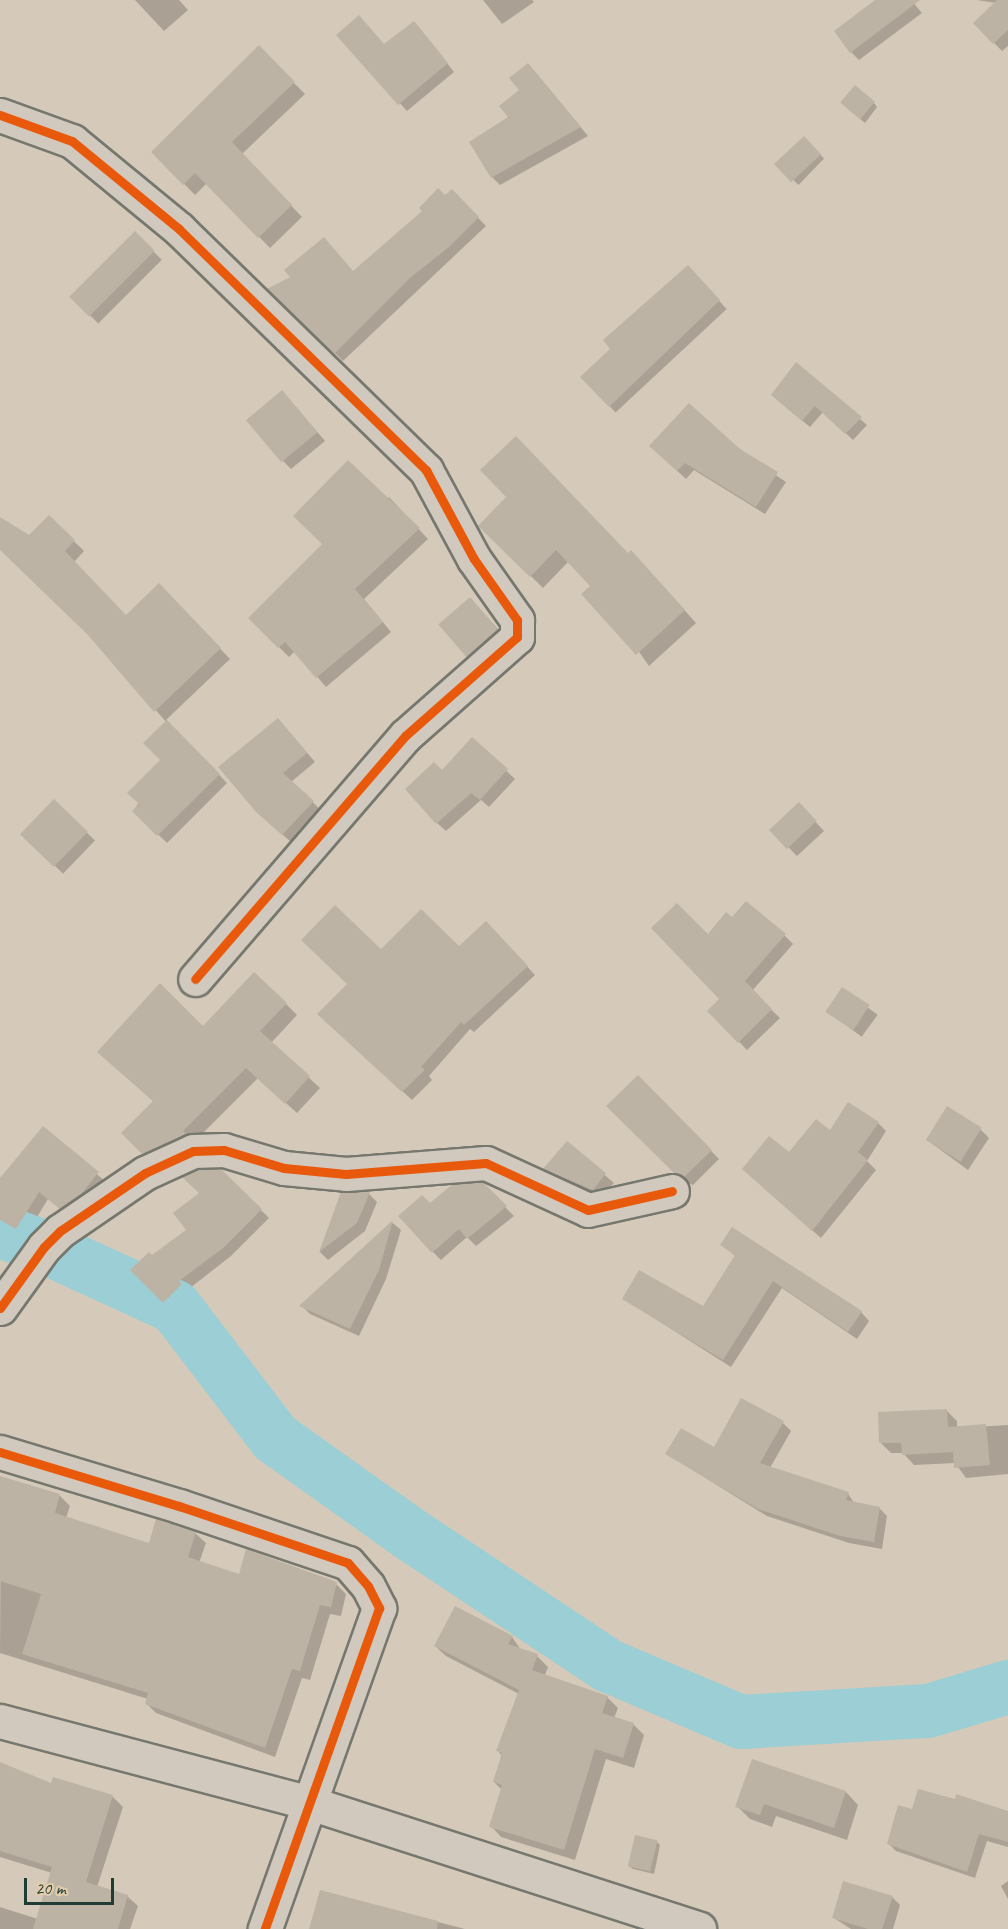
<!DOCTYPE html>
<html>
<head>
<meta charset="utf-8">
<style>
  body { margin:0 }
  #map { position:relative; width:1008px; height:1929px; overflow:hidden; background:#d5cab9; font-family:Caveat,sans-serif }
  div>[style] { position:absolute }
  .shadow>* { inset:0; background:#0003; transform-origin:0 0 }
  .river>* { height:54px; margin:-27px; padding:0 27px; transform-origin:27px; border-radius:27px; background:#9bced5 }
  .building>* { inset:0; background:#bcb3a4; transform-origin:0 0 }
  .roads { filter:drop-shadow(2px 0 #76776e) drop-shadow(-2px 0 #76776e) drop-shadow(0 2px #76776e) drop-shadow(0 -2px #76776e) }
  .street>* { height:33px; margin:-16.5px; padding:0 16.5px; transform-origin:16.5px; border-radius:16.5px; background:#d1c9bd }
  .cycleway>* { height:9px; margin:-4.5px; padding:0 4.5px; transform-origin:4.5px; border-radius:4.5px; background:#e8590c }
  span { translate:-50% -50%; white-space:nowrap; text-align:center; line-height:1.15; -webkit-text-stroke:6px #e2cdac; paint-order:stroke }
  .scale { position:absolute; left:24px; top:1878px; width:90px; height:27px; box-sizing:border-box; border:3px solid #1f3d34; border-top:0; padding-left:8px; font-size:18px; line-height:21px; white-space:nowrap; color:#1f3d34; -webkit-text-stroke:4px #e2cdac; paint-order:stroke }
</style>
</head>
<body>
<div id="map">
  <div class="shadow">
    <i style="clip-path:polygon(135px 0,179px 0,188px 10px,164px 31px)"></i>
    <i style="clip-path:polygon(483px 0,532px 0,534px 2px,502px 24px)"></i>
    <i style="clip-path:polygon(878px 0,911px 0,922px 13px,859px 60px,851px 52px)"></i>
    <i style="clip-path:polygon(977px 0,1008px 0,1008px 46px,1002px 51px,975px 23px,996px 3px)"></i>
    <i style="clip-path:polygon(421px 30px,454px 72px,407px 111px,338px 36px,384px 46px)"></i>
    <i style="clip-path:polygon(259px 48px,305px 94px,242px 154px,302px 217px,270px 248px,207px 183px,195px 195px,153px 152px)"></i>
    <i style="clip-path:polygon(536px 73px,588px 136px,500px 185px,492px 177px,510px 118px,521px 90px)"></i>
    <i style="clip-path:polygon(874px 103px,877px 107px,865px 123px,846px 107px)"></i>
    <i style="left:804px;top:139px;width:28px;height:37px;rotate:44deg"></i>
    <i style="clip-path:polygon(452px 191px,486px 226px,343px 361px,270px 289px,293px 278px,324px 239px,354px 273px)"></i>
    <i style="left:135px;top:233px;width:38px;height:90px;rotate:45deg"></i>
    <i style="left:696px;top:276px;width:45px;height:152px;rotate:47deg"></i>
    <i style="clip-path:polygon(798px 366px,867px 425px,853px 440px,823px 412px,810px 427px,780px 402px)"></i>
    <i style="clip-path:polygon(290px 400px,325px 441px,291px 469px,283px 461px)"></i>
    <i style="clip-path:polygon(739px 450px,786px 482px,765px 514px,694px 470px,686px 479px,660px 455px)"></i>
    <i style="clip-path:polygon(389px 497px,428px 539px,364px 599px,391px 632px,326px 687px,295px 651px,289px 657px,250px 618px)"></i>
    <i style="clip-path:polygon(49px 517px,84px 551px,74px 562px,126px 617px,159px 585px,230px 659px,166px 720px,227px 783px,167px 843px,134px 811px,162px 760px,167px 723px,91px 636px)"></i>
    <i style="clip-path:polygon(480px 526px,643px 564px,696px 623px,649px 666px,593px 586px,569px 561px,543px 588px)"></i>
    <i style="clip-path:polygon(478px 607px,506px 638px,476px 664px,468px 656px)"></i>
    <i style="clip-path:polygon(286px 728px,315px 762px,291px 782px,321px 810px,292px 843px,266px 820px)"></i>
    <i style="clip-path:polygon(472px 739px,515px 779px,489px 807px,481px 800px,446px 831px,437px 823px,442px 772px)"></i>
    <i style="left:54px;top:801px;width:57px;height:46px;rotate:44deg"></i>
    <i style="clip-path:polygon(807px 813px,824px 831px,797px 856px,771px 830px)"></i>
    <i style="clip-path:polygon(732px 919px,785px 936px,793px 944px,752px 991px,780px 1018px,747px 1050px,709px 1011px,721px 999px,708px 936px)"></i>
    <i style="clip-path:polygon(494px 931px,535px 975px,474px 1032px,470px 1029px,429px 1076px,432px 1080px,412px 1100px,328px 1022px,349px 985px,381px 951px,458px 948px)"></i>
    <i style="left:842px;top:989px;width:44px;height:27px;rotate:36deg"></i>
    <i style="clip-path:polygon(286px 1004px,297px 1015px,271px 1043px,320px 1088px,297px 1113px,258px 1078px,193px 1143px,155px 1164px,124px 1133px,154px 1102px,99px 1052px,204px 1028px)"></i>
    <i style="clip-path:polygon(638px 1077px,719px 1159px,693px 1185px,684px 1181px,608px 1106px)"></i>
    <i style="clip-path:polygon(878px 1123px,886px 1131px,867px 1161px,876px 1170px,821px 1238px,752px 1177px,831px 1132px)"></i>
    <i style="clip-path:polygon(43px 1128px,106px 1182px,69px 1216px,48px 1199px,25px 1237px,0 1222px,0 1180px)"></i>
    <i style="clip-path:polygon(981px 1130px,989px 1138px,968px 1170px,927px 1140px)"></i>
    <i style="clip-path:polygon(567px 1143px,614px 1183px,599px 1198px,554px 1177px,545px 1169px)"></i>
    <i style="clip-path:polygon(221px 1170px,269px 1218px,231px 1256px,186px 1291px,189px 1293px,172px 1310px,133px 1270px,188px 1230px,201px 1194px)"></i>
    <i style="clip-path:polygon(482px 1184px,514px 1216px,476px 1246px,467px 1237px,441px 1260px,433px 1252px,430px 1205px)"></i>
    <i style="clip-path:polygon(342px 1194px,369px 1194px,377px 1202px,365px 1231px,328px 1260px,320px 1252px)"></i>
    <i style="clip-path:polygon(393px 1223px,401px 1230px,386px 1279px,359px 1336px,310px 1314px,302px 1306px)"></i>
    <i style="clip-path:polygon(722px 1244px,861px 1312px,869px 1321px,857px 1339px,782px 1288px,731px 1367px,624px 1299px,703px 1308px,736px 1257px)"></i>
    <i style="clip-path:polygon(946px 1410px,957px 1421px,957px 1428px,1008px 1425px,1008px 1474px,966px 1478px,955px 1463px,914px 1465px,903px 1453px,891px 1453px,881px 1443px)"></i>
    <i style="clip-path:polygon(783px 1423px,791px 1431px,770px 1468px,848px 1494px,855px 1504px,879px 1508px,887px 1516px,882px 1549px,849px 1543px,767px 1516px,667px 1454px,714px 1449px)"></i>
    <i style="clip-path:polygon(1px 1477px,60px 1496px,70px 1506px,66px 1518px,150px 1544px,195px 1533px,206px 1543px,199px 1563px,240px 1576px,336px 1584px,346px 1594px,341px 1616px,330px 1614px,310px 1680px,302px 1678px,275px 1757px,156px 1713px,146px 1703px,148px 1699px,0 1653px)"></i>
    <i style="clip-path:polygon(512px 1637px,521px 1650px,537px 1656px,548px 1667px,545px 1675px,607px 1697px,618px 1708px,614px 1718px,633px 1724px,644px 1735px,634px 1768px,606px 1759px,575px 1860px,501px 1837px,491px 1826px,502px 1790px,494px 1782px,502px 1756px,498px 1751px,519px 1694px,446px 1656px,435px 1646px)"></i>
    <i style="clip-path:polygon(0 1776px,52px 1785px,54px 1779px,113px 1797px,123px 1807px,97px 1887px,127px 1896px,138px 1906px,130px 1929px,0 1929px,0 1907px,38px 1919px,52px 1873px,0 1857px)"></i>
    <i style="clip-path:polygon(846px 1792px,858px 1805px,847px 1840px,776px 1816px,772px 1827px,750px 1819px,737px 1806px)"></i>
    <i style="clip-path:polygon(913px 1811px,1008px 1813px,1008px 1847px,987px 1841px,975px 1878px,896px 1851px,888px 1843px)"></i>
    <i style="clip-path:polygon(656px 1841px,660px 1845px,654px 1874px,633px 1869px,629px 1866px)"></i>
    <i style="clip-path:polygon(1008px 1881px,1008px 1899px,1001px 1886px)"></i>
    <i style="clip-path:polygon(321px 1892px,465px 1929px,311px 1929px)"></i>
    <i style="clip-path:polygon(892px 1897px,900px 1905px,893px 1929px,851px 1929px,834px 1918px)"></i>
  </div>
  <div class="river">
    <i style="left:0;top:1231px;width:47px;rotate:20deg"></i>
    <i style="left:44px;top:1247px;width:144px;rotate:24.6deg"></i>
    <i style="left:175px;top:1307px;width:165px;rotate:52.6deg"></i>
    <i style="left:275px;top:1438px;width:166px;rotate:35.4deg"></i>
    <i style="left:410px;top:1534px;width:239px;rotate:33.6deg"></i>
    <i style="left:609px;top:1666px;width:143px;rotate:23deg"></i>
    <i style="left:741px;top:1722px;width:187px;rotate:-3.4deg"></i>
    <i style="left:928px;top:1711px;width:84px;rotate:-16.7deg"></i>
  </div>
  <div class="building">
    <i style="clip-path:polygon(875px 0,920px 0,850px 53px,834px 31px)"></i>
    <i style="clip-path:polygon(997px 0,1008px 0,1008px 30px,993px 44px,973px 23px)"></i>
    <i style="clip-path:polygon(359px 15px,384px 44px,414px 21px,448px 63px,398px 105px,336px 35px)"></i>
    <i style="clip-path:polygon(259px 45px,295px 82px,232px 142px,292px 205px,258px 238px,195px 173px,183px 185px,151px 152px)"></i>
    <i style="clip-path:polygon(528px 63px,581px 127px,491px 178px,469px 142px,508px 117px,499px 106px,519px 90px,509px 78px)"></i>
    <i style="left:855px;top:85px;width:26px;height:23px;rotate:40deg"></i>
    <i style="left:804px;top:136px;width:25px;height:41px;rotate:47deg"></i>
    <i style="clip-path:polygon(438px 188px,445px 195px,452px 189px,479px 217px,449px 247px,410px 278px,334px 354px,267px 289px,290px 277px,284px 270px,324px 237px,353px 271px,422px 211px,419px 208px)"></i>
    <i style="left:135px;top:231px;width:28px;height:93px;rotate:45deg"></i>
    <i style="clip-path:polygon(688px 265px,720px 300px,609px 407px,580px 377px,610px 349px,603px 340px)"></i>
    <i style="clip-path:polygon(796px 362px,862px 417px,845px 434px,815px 406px,802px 421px,771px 395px)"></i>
    <i style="left:282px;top:390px;width:55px;height:47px;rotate:50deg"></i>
    <i style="clip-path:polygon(689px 403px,740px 449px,778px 472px,756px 507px,685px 463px,677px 471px,649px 446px)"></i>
    <i style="clip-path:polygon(516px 436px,628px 553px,631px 550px,685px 610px,636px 655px,581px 594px,590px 586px,556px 550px,530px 577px,478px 526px,506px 497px,480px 470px)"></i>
    <i style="clip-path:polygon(348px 460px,420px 528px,355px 589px,383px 622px,316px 678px,285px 642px,278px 648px,248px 618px,322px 544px,293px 516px)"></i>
    <i style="clip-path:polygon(49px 515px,75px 540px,65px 551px,126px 615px,159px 583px,221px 648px,154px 712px,88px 635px,0 550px,0 517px,29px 535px)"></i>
    <i style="left:470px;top:597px;width:43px;height:42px;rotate:49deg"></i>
    <i style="clip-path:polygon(278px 718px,307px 753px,283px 773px,314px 801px,282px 835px,256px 812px,218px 767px)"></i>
    <i style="clip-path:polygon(167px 720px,220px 774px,157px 836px,132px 811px,139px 804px,127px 793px,160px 760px,143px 743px)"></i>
    <i style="clip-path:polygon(472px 737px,508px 769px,480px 800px,471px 793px,436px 824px,405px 789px,434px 762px,442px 770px)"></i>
    <i style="left:54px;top:799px;width:47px;height:49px;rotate:44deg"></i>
    <i style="left:799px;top:802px;width:26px;height:41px;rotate:47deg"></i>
    <i style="clip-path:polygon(746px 901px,786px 934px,745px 981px,772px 1009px,738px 1043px,707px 1011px,719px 999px,651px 928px,677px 903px,708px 934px,726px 912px,732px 917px)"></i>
    <i style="clip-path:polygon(335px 905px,381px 949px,421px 909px,459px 946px,486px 921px,528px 966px,464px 1025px,461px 1022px,421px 1067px,425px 1070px,402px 1092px,317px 1014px,347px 984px,301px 940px)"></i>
    <i style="clip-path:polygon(254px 972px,287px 1003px,260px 1031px,310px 1076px,285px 1104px,246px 1068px,183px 1131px,186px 1134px,142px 1154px,121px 1133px,153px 1101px,97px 1052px,160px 983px,203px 1026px)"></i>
    <i style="left:842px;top:987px;width:33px;height:30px;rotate:33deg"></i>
    <i style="clip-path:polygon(638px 1075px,712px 1150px,684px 1177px,674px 1173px,606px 1106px)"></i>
    <i style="clip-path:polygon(848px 1102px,879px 1122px,858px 1152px,868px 1160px,812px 1231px,742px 1169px,769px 1136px,789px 1152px,816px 1119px,830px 1130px)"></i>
    <i style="left:947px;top:1106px;width:41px;height:40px;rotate:32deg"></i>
    <i style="clip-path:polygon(43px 1126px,99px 1172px,81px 1194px,60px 1209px,39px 1192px,16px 1229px,0 1220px,0 1178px)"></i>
    <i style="clip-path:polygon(567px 1141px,606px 1173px,593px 1190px,543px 1169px)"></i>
    <i style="clip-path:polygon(221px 1169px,262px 1209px,223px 1248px,179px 1281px,182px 1284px,163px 1303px,130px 1270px,149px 1252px,152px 1255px,186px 1230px,173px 1213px,199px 1193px,182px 1177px,197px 1170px)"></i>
    <i style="clip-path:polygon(483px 1182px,507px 1206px,467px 1239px,459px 1229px,432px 1253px,398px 1216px,422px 1195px,430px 1203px,453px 1184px)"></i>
    <i style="clip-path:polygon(341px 1192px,370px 1192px,357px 1223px,319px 1252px)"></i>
    <i style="clip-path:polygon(393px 1220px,379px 1270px,350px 1329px,299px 1306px)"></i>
    <i style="clip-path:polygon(732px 1227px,862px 1311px,848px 1332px,773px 1281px,723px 1360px,622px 1299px,639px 1270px,703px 1306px,735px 1255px,720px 1245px)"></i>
    <i style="clip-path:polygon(741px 1398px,784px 1421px,760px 1463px,849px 1492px,846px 1500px,880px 1507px,874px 1542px,840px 1536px,758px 1509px,665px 1454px,681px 1428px,714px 1447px)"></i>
    <i style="clip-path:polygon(947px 1409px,948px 1427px,986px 1424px,990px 1465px,954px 1468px,953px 1452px,902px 1455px,901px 1443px,879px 1443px,878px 1412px)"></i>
    <i style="clip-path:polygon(0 1476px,60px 1494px,55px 1513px,149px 1543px,156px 1519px,196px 1532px,188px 1557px,239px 1574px,246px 1549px,337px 1582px,331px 1607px,320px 1605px,300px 1671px,292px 1669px,265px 1748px,145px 1704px,148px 1693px,22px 1654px,41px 1594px,0 1581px)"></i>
    <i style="clip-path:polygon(455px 1606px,513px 1636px,508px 1644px,538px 1654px,532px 1670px,608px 1696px,602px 1713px,634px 1723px,623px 1758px,595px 1749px,564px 1850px,489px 1827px,502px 1785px,493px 1782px,502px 1753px,496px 1751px,519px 1690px,434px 1646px)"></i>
    <i style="clip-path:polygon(752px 1759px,846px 1791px,834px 1828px,764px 1804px,760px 1815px,735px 1807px)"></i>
    <i style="clip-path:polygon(0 1762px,51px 1783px,53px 1777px,113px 1795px,86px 1882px,128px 1895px,118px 1929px,33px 1929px,52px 1867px,0 1851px)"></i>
    <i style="clip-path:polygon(918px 1789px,955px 1799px,956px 1794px,1008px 1811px,1008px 1842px,979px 1834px,967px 1872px,887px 1844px,898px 1805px,912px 1809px)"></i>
    <i style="left:635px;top:1835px;width:23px;height:32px;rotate:13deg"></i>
    <i style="clip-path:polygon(843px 1881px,893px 1896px,882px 1929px,868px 1929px,832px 1918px)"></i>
    <i style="clip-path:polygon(320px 1890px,438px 1921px,437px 1929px,309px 1929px)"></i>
  </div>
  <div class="roads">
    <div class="street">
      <i style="left:0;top:115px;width:77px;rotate:19.9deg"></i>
      <i style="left:72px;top:141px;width:139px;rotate:39.4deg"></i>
      <i style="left:179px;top:229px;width:345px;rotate:44.3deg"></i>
      <i style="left:426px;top:470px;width:101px;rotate:61.7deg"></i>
      <i style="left:474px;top:559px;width:75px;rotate:54.8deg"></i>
      <i style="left:517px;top:620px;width:17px;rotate:90deg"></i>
      <i style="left:517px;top:637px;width:149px;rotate:138.5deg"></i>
      <i style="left:405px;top:736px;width:321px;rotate:130.8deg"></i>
      <i style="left:0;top:1308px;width:75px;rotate:-54.2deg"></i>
      <i style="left:44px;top:1247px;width:23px;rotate:-45deg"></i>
      <i style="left:60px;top:1231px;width:103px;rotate:-34.3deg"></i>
      <i style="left:145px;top:1173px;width:53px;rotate:-24.6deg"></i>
      <i style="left:193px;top:1151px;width:31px;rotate:-2deg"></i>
      <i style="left:224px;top:1150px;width:63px;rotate:16.7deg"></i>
      <i style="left:284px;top:1168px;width:62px;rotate:5.5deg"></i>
      <i style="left:346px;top:1174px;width:140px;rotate:-4.5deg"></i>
      <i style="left:486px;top:1163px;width:112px;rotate:24.7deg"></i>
      <i style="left:588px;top:1210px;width:86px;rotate:-12.7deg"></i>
      <i style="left:0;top:1452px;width:187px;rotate:16.8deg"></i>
      <i style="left:179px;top:1506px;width:178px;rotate:18.6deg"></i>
      <i style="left:348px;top:1563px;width:30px;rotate:49deg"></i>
      <i style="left:368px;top:1586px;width:25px;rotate:63deg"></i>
      <i style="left:379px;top:1608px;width:341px;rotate:109.6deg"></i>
      <i style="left:0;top:1721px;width:321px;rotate:14.8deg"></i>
      <i style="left:310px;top:1803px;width:409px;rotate:17.9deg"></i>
    </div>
  </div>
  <div class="cycleway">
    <i style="left:0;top:115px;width:77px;rotate:19.9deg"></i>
    <i style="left:72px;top:141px;width:139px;rotate:39.4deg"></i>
    <i style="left:179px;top:229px;width:345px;rotate:44.3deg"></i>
    <i style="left:426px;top:470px;width:101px;rotate:61.7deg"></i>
    <i style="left:474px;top:559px;width:75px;rotate:54.8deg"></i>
    <i style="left:517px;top:620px;width:17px;rotate:90deg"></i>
    <i style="left:517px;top:637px;width:149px;rotate:138.5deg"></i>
    <i style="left:405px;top:736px;width:321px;rotate:130.8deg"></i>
    <i style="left:0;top:1308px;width:75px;rotate:-54.2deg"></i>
    <i style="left:44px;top:1247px;width:23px;rotate:-45deg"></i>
    <i style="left:60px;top:1231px;width:103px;rotate:-34.3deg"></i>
    <i style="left:145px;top:1173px;width:53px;rotate:-24.6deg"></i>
    <i style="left:193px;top:1151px;width:31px;rotate:-2deg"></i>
    <i style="left:224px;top:1150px;width:63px;rotate:16.7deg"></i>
    <i style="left:284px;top:1168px;width:62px;rotate:5.5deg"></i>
    <i style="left:346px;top:1174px;width:140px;rotate:-4.5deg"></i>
    <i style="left:486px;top:1163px;width:112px;rotate:24.7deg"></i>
    <i style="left:588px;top:1210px;width:86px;rotate:-12.7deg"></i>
    <i style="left:0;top:1452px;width:187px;rotate:16.8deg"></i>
    <i style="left:179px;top:1506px;width:178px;rotate:18.6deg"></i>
    <i style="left:348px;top:1563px;width:30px;rotate:49deg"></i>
    <i style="left:368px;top:1586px;width:25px;rotate:63deg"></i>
    <i style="left:379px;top:1608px;width:341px;rotate:109.6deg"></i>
  </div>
  <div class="scale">20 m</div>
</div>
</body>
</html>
